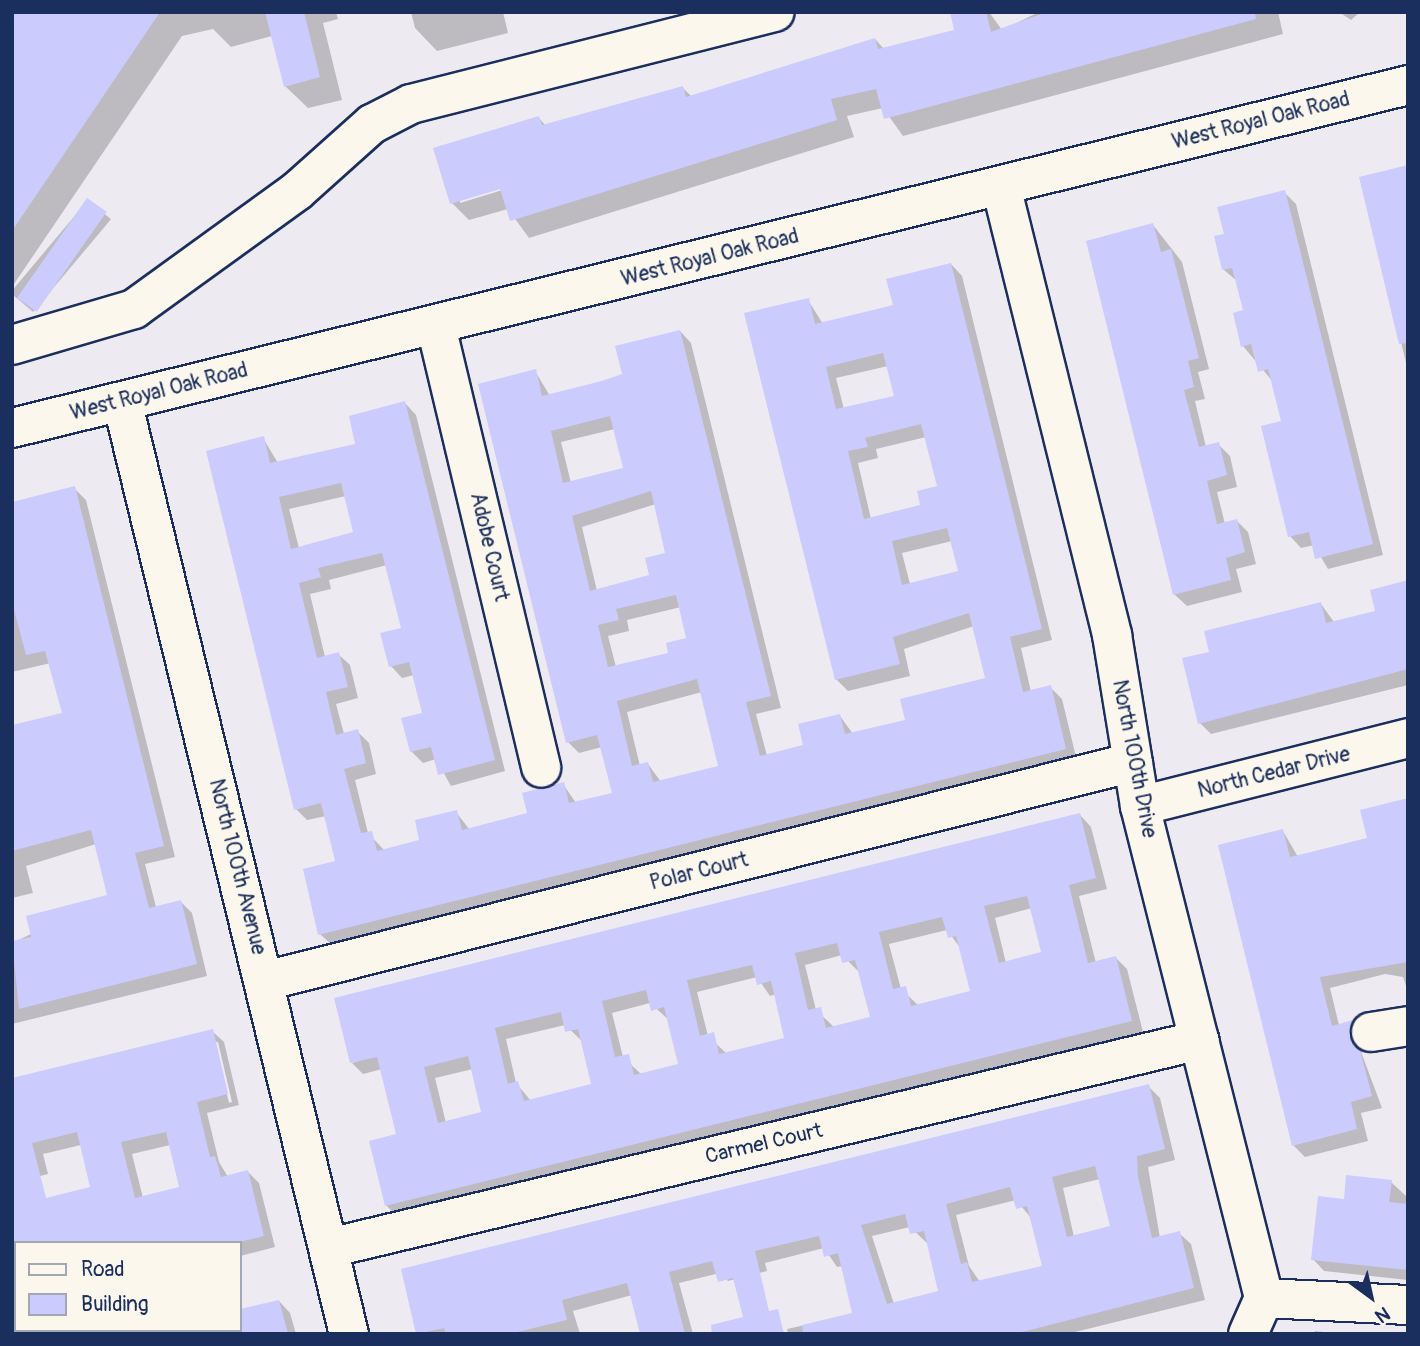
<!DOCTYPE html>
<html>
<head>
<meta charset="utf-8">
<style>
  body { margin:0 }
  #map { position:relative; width:1420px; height:1346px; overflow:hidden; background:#edeaf1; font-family:Pangolin,sans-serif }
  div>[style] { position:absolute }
  .shadow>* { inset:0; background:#0003; transform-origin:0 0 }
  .building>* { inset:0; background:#cbcbfe; transform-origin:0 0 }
  .roads { filter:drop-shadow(2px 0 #1b2f5e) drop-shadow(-2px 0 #1b2f5e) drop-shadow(0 2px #1b2f5e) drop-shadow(0 -2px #1b2f5e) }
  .minor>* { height:38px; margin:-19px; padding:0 19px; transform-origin:19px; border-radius:19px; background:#fbf7ec }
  span { translate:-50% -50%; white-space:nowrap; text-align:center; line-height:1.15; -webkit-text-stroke:5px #fbf7ec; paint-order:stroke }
  .street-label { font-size:21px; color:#1b2f5e }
  .frame { position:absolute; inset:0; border:14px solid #1b2f5e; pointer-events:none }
  .legend { position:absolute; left:14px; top:1241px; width:228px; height:91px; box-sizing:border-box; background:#fbf7ec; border:2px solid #a1a7b3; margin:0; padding:9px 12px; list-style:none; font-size:21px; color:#1b2f5e }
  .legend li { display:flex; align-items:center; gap:14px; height:35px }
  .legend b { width:35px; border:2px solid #a1a7b3 }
  .north { position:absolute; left:1336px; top:1262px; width:70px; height:70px; -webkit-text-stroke:5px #fbf7ec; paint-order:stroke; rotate:147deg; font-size:19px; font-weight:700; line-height:28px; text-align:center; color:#1b2f5e }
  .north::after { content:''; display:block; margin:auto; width:24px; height:32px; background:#1b2f5e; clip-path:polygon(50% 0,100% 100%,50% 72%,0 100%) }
</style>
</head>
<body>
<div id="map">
  <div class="shadow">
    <i style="clip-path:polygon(12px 12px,336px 12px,338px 19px,323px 23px,342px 100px,308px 108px,285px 86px,272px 36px,231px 47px,213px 29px,182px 36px,12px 287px)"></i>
    <i style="clip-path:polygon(411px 12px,503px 12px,508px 33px,437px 51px,415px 28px)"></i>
    <i style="clip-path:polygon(evenodd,961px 12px,989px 12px,1002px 30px,1039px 12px,1278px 12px,1283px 34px,903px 136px,883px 108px,847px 116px,854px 137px,529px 238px,508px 209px,469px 220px,452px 203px,539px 118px,546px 126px,683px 88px,692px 97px,875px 39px,884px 49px,956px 31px,961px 12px,508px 185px,509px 188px,460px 203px,460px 199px,508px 185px)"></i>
    <i style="clip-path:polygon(1339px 12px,1360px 12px,1351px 20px)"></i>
    <i style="clip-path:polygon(1408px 167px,1408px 371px,1361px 178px)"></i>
    <i style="clip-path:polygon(1284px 192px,1296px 204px,1383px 555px,1328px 569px,1314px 545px,1301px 548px,1290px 536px,1283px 422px,1273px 382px,1243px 346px,1245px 311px,1237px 281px,1224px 270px,1226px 235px)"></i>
    <i style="left:88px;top:200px;width:30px;height:121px;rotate:40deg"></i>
    <i style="clip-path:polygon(1153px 225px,1182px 262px,1209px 369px,1198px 372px,1205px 399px,1195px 401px,1206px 447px,1218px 444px,1230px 456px,1237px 487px,1217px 492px,1225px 524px,1237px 521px,1248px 532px,1256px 564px,1236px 569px,1242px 592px,1187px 606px,1175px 595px,1088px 242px)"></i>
    <i style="clip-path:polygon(evenodd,951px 264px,962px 276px,1052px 640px,1021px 648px,1031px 692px,1050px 687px,1062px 699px,1077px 761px,332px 945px,320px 934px,337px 863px,326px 816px,307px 820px,296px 809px,263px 438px,278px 463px,357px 445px,405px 403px,416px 415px,505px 771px,451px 786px,436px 759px,423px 763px,411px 751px,424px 714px,414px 675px,402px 678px,391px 666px,403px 629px,387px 565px,329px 580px,331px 589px,310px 594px,325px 657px,338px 654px,350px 665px,358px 698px,336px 704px,344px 734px,357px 731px,369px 743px,376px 774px,355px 780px,368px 833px,385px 851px,421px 842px,456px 812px,469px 829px,529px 815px,563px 784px,576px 803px,614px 794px,602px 747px,579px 753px,568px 742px,535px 371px,550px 396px,624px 375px,680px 331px,691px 343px,781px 708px,756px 714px,767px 756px,806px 747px,840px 716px,853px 734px,907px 721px,987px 679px,974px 626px,904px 649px,910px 676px,848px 691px,836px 679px,808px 300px,823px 324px,895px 306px,951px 264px,888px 366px,896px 397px,844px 409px,836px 378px,888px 366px,951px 264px,615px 429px,625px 469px,571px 483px,561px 442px,615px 429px,951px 264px,926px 437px,939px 487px,923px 506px,871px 519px,858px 463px,878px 458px,876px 449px,926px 437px,951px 264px,346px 496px,355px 534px,299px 548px,289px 509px,346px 496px,951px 264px,656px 504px,668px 554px,651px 577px,597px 591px,582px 527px,656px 504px,951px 264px,952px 541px,960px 573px,910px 584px,902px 553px,952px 541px,951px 264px,681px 607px,689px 639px,670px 654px,616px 667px,608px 636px,629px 631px,627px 620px,681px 607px,951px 264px,702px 692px,720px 768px,661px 782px,648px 764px,640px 766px,627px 712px,702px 692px)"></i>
    <i style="clip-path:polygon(74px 488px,86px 500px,175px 857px,145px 864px,156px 907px,181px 902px,192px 913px,207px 976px,12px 1024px,12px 943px,109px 897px,96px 844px,26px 866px,33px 893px,12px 898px,12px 730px,64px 714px,51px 663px,12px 672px,12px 532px)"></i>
    <i style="clip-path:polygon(1408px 582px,1408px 685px,1211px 734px,1200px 723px,1211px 653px,1321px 604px,1334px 622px,1377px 612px)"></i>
    <i style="clip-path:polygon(1408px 800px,1408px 992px,1403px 977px,1385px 974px,1330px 988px,1339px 1025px,1352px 1022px,1364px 1033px,1360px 1049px,1382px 1108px,1361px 1113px,1368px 1141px,1305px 1157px,1293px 1145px,1283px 831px,1298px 857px,1369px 839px)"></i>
    <i style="clip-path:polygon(evenodd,1080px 815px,1091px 827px,1107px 889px,1079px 896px,1096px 963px,1116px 958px,1127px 969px,1143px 1032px,398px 1217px,386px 1205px,399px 1135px,382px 1069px,363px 1074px,352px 1063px,1080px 815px,1032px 908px,1044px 954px,1006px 963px,995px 918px,1032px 908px,1080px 815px,947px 930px,961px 949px,972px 992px,919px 1006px,901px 989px,889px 944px,947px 930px,1080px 815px,842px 955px,860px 973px,872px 1018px,834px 1027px,816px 1010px,805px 965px,842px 955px,1080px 815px,757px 977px,770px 996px,776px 994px,787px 1039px,727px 1054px,708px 1036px,697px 992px,757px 977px,1080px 815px,650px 1003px,669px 1020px,680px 1065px,642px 1075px,623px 1057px,612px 1013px,650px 1003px,1080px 815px,565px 1025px,583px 1042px,593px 1085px,531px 1101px,516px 1083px,506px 1039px,565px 1025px,1080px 815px,473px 1069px,483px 1113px,446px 1123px,435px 1078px,473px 1069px)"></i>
    <i style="clip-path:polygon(evenodd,212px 1031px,224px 1042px,239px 1105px,207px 1113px,219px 1162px,228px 1177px,248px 1172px,259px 1183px,275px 1247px,240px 1256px,240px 1243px,16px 1243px,12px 1312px,12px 1230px,92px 1188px,81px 1145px,43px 1154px,48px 1174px,12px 1183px,12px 1080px,212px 1031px,214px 1042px,218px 1042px,232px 1102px,229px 1103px,214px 1042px,212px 1031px,170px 1145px,181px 1189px,143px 1198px,132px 1154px,170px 1145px)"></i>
    <i style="clip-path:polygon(evenodd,1148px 1086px,1160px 1098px,1175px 1160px,1148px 1167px,1160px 1238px,1179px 1233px,1191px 1244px,1205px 1300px,1067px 1334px,788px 1334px,787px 1329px,855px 1314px,843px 1266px,837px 1267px,824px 1248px,765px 1263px,767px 1271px,728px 1281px,720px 1273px,679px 1283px,693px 1334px,659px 1334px,632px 1295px,573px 1311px,580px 1334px,418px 1334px,403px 1270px,1148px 1086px,1100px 1179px,1112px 1227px,1074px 1237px,1063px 1188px,1100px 1179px,1148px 1086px,1016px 1200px,1032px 1219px,1044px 1267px,980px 1282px,969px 1266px,956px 1215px,1016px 1200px,1148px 1086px,910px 1227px,928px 1244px,940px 1293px,894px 1304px,872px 1236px,910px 1227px)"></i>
    <i style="clip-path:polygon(1391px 1182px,1406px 1196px,1408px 1183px,1408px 1280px,1324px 1271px,1313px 1259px,1345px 1201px)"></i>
    <i style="clip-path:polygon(279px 1301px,290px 1313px,296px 1334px,148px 1334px,240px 1330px,240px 1311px)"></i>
    <i style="clip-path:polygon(1315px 1331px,1342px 1334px,1315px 1334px)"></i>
  </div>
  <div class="building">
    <i style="clip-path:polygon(12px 12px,160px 12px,12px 231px)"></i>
    <i style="clip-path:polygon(265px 12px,304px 12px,320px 77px,284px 87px)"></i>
    <i style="clip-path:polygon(950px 12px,986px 12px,991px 32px,1047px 12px,1255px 12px,1256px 19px,884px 119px,876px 89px,831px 99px,837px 120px,510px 221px,500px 189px,450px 204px,433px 148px,539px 116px,542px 125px,683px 86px,686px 97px,875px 38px,878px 49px,954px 30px)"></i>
    <i style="clip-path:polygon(1408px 165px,1408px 343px,1399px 344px,1359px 177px)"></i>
    <i style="clip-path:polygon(1285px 190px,1373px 544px,1315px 559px,1309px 532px,1288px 537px,1261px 426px,1281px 421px,1268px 369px,1258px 372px,1251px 344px,1241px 347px,1233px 313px,1243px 310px,1232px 268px,1222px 270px,1214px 236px,1224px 234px,1217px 207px)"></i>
    <i style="left:87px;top:198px;width:24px;height:122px;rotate:35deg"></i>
    <i style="clip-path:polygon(1153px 223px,1161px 252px,1171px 249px,1199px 358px,1188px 361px,1194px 387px,1184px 390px,1199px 447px,1219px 442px,1227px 475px,1207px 481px,1217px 524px,1237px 519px,1245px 552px,1226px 558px,1231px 580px,1173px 595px,1086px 241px)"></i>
    <i style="clip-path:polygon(evenodd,951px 263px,1042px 629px,1010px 637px,1023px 692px,1051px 685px,1066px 749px,318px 935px,303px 869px,335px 861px,321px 803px,294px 810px,206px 451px,264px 436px,270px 463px,355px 444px,349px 416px,405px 401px,495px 760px,438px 775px,431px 747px,410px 752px,401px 718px,422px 713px,409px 662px,389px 667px,380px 633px,401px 628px,382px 553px,318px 568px,321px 577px,299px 583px,317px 658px,339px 652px,348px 687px,326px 692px,336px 735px,358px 729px,366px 763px,344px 769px,361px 833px,372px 831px,377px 851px,419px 840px,415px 820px,457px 810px,462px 830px,527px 813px,522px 793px,564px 782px,569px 803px,612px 793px,597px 735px,566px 743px,478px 384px,536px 369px,542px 396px,602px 381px,622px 374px,615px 346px,680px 330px,771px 696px,746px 702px,760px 756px,803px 745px,798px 724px,840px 714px,845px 734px,905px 720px,900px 699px,985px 678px,969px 613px,893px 637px,900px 664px,835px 680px,744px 313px,809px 298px,815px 324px,873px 310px,893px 305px,886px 279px,951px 263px,883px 353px,894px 396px,836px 409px,826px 367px,883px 353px,951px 263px,610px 416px,623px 468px,563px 483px,551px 431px,610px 416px,951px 263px,921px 424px,937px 486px,917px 491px,920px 505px,864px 519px,848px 451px,868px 447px,865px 438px,921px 424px,951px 263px,341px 483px,353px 532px,291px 549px,279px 497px,341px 483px,951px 263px,651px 491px,665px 553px,645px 558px,649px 575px,590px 591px,572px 516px,651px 491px,951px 263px,947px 528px,958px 571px,902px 585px,892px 541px,947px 528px,951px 263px,676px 595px,686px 638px,666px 643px,668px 653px,608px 667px,598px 625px,619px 620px,616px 609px,676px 595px,951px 263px,697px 679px,718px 766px,653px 782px,648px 762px,632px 766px,617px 701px,697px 679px)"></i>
    <i style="clip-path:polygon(75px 486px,164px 846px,135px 853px,149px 908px,181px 900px,197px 964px,19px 1009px,12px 941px,31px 937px,26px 916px,107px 895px,91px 830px,12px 851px,12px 725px,62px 713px,45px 651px,26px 655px,12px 602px,12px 502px)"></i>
    <i style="clip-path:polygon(1408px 580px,1408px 669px,1198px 724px,1182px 658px,1209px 652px,1204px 631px,1321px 602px,1326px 623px,1375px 611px,1370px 590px)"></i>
    <i style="clip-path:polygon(1408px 798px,1408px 962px,1320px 977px,1332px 1026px,1353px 1020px,1350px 1036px,1360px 1050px,1372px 1096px,1351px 1102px,1357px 1129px,1292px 1146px,1218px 845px,1283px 829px,1290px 857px,1311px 852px,1367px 838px,1360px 810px)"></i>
    <i style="clip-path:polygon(evenodd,1080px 813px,1096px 878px,1069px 885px,1074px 906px,1088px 963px,1116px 956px,1132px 1021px,385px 1206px,369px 1141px,396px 1134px,377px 1057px,350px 1063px,334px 998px,1080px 813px,1027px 896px,1041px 952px,999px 963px,984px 906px,1027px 896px,1080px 813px,942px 917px,948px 938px,956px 936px,970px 991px,911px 1006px,906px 986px,893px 989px,879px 932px,942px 917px,1080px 813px,837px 943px,842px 963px,855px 960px,870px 1017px,826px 1028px,821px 1007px,808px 1010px,795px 953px,837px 943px,1080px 813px,752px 965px,757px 985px,771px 981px,784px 1038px,719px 1054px,714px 1032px,700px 1036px,687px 980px,752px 965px,1080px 813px,646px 990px,651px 1011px,664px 1007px,678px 1064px,634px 1075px,629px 1054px,615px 1057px,602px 1001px,646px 990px,1080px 813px,561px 1012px,565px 1032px,578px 1029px,591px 1084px,524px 1101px,518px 1081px,508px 1084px,495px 1028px,561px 1012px,1080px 813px,468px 1056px,481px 1112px,438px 1123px,424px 1067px,468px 1056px)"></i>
    <i style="clip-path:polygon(evenodd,213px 1029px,228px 1094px,197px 1102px,210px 1157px,215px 1156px,221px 1177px,248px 1170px,264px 1236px,235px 1243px,12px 1243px,12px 1078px,213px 1029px,77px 1132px,90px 1187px,46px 1198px,32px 1143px,77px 1132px,213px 1029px,166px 1132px,179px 1187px,135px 1198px,121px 1142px,166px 1132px)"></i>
    <i style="clip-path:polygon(evenodd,1149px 1084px,1165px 1149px,1137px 1156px,1138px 1177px,1152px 1238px,1180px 1231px,1194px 1288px,1014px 1334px,803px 1334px,802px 1325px,852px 1313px,838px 1253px,824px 1257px,819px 1236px,755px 1251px,769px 1311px,778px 1309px,784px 1334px,712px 1334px,711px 1325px,743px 1317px,733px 1278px,718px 1282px,712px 1261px,669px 1272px,685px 1334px,640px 1334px,627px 1283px,562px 1300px,567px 1320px,509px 1334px,446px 1334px,444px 1328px,416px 1334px,401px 1269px,1149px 1084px,1095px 1166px,1110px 1226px,1067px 1237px,1052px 1177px,1095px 1166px,1149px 1084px,1010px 1187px,1016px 1209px,1027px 1206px,1042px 1266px,972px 1282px,967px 1262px,961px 1264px,946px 1204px,1010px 1187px,1149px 1084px,905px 1214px,910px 1234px,924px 1231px,938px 1291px,887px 1304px,861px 1225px,905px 1214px)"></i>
    <i style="clip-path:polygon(1346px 1175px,1392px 1180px,1389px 1202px,1408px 1204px,1408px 1270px,1311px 1260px,1318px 1196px,1344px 1199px)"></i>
    <i style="clip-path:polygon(279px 1300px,288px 1334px,240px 1334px,240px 1309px)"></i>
  </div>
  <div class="roads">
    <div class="minor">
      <i style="left:1001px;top:186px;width:463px;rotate:76.1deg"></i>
      <i style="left:1112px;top:635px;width:173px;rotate:80.7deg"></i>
      <i style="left:1140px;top:806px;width:507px;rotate:75.85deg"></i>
      <i style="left:1264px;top:1298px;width:39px;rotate:114deg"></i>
      <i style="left:436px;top:326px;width:454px;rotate:76.6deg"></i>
      <i style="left:12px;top:345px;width:127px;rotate:-16.4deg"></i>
      <i style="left:134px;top:309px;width:201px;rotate:-35.9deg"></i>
      <i style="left:297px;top:191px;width:101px;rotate:-41.8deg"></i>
      <i style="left:372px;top:124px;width:44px;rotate:-27.1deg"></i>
      <i style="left:411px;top:104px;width:375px;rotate:-14.2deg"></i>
      <i style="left:122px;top:401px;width:960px;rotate:76.33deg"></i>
      <i style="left:12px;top:428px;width:1438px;rotate:-13.8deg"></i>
      <i style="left:1140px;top:806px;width:276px;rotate:-14.2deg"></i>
      <i style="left:265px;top:981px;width:895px;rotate:-14.16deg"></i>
      <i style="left:1371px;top:1032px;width:37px;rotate:-9deg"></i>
      <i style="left:329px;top:1248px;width:895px;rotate:-13.43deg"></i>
      <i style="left:1264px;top:1298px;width:144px;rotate:2.8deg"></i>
    </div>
  </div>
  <div class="street-label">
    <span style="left:1261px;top:121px;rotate:-14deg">West Royal Oak Road</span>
    <span style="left:710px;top:258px;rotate:-14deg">West Royal Oak Road</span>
    <span style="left:159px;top:392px;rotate:-14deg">West Royal Oak Road</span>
    <span style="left:489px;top:547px;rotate:77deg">Adobe Court</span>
    <span style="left:1134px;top:759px;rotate:79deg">North 100th Drive</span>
    <span style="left:1274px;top:773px;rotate:-14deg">North Cedar Drive</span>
    <span style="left:237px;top:867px;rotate:76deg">North 100th Avenue</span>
    <span style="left:699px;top:872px;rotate:-14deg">Polar Court</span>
    <span style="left:764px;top:1144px;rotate:-13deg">Carmel Court</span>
  </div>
  <div class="frame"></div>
  <ul class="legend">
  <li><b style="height:9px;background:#fbf7ec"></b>Road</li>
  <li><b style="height:19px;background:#cbcbfe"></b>Building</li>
  </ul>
  <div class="north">N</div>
</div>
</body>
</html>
